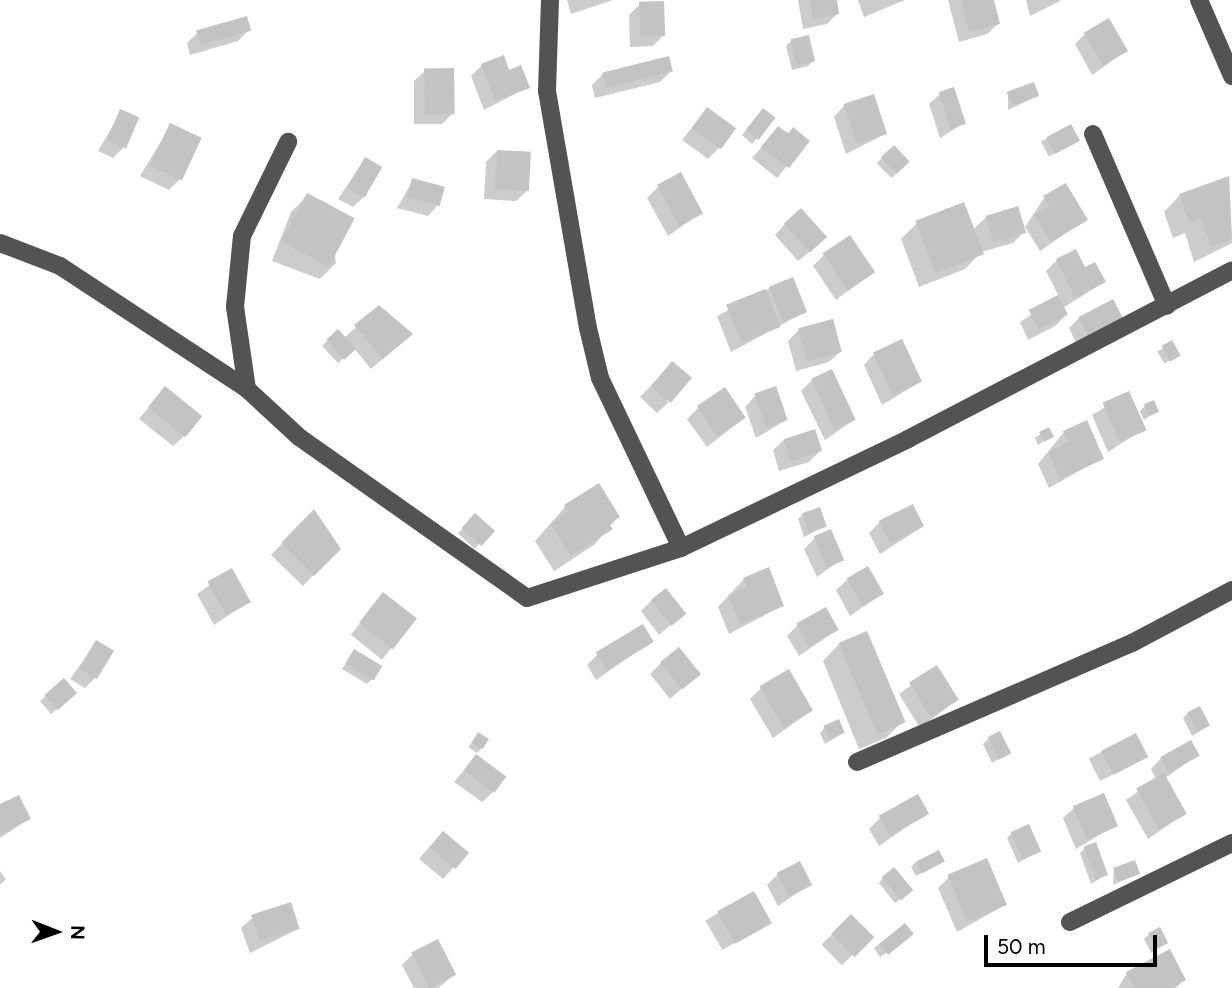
<!DOCTYPE html>
<html>
<head>
<meta charset="utf-8">
<style>
  body { margin:0 }
  #map { position:relative; width:1232px; height:988px; overflow:hidden; background:#fff; font-family:Figtree,sans-serif }
  div>[style] { position:absolute }
  .shadow>* { inset:0; background:#0003; transform-origin:0 0 }
  .building>* { inset:0; background:#c3c3c3; transform-origin:0 0 }
  .minor>* { height:18px; margin:-9px; padding:0 9px; transform-origin:9px; border-radius:9px; background:#535353 }
  span { translate:-50% -50%; white-space:nowrap; text-align:center; line-height:1.15; -webkit-text-stroke:6px #fff; paint-order:stroke }
  .north { position:absolute; left:21px; top:897px; width:70px; height:70px; -webkit-text-stroke:5px #fff; paint-order:stroke; rotate:91deg; font-size:19px; font-weight:700; line-height:28px; text-align:center; color:#000 }
  .north::after { content:''; display:block; margin:auto; width:24px; height:32px; background:#000; clip-path:polygon(50% 0,100% 100%,50% 72%,0 100%) }
  .scale { position:absolute; left:984px; top:935px; width:173px; height:32px; box-sizing:border-box; border:4px solid #000; border-top:0; padding-left:9px; font-size:21px; line-height:24px; white-space:nowrap; color:#000; -webkit-text-stroke:5px #fff; paint-order:stroke }
</style>
</head>
<body>
<div id="map">
  <div class="shadow">
    <i style="clip-path:polygon(567px 0,613px 0,571px 14px)"></i>
    <i style="clip-path:polygon(798px 0,835px 0,837px 14px,827px 24px,803px 29px)"></i>
    <i style="clip-path:polygon(858px 0,905px 0,864px 17px)"></i>
    <i style="clip-path:polygon(948px 0,992px 0,998px 24px,987px 34px,959px 42px)"></i>
    <i style="clip-path:polygon(1026px 0,1060px 0,1060px 1px,1030px 16px)"></i>
    <i style="clip-path:polygon(640px 4px,664px 35px,653px 46px,630px 47px,629px 15px)"></i>
    <i style="clip-path:polygon(249px 30px,238px 41px,190px 55px,187px 43px,197px 33px)"></i>
    <i style="clip-path:polygon(1085px 34px,1126px 51px,1092px 75px,1075px 44px)"></i>
    <i style="clip-path:polygon(791px 41px,813px 61px,808px 66px,792px 70px,786px 46px)"></i>
    <i style="clip-path:polygon(482px 65px,508px 72px,528px 87px,484px 110px,471px 76px)"></i>
    <i style="clip-path:polygon(425px 71px,453px 113px,442px 124px,414px 124px,414px 81px)"></i>
    <i style="clip-path:polygon(671px 71px,660px 82px,595px 98px,592px 85px,603px 74px)"></i>
    <i style="clip-path:polygon(940px 94px,964px 123px,940px 138px,929px 104px)"></i>
    <i style="clip-path:polygon(1008px 94px,1037px 96px,1008px 110px)"></i>
    <i style="clip-path:polygon(844px 106px,885px 134px,846px 154px,834px 117px)"></i>
    <i style="clip-path:polygon(707px 109px,719px 148px,708px 159px,682px 140px)"></i>
    <i style="clip-path:polygon(121px 112px,124px 147px,113px 158px,98px 151px)"></i>
    <i style="clip-path:polygon(758px 115px,774px 118px,752px 144px,742px 135px)"></i>
    <i style="clip-path:polygon(171px 125px,179px 180px,169px 190px,140px 176px)"></i>
    <i style="left:1070px;top:126px;width:17px;height:33px;rotate:62deg"></i>
    <i style="clip-path:polygon(778px 128px,807px 141px,777px 178px,752px 158px)"></i>
    <i style="left:893px;top:147px;width:21px;height:23px;rotate:45deg"></i>
    <i style="clip-path:polygon(497px 151px,527px 191px,516px 201px,484px 199px,486px 162px)"></i>
    <i style="clip-path:polygon(365px 159px,364px 197px,353px 207px,338px 199px)"></i>
    <i style="clip-path:polygon(1228px 178px,1232px 243px,1194px 262px,1185px 233px,1173px 238px,1164px 212px,1180px 195px)"></i>
    <i style="clip-path:polygon(413px 180px,438px 205px,428px 216px,397px 208px)"></i>
    <i style="clip-path:polygon(658px 187px,701px 213px,668px 236px,647px 198px)"></i>
    <i style="clip-path:polygon(308px 195px,327px 203px,336px 263px,320px 279px,272px 261px,291px 212px)"></i>
    <i style="clip-path:polygon(1044px 198px,1086px 219px,1040px 251px,1025px 227px)"></i>
    <i style="clip-path:polygon(986px 217px,1024px 232px,1013px 243px,981px 252px,965px 269px,919px 287px,901px 239px,917px 223px,973px 230px)"></i>
    <i style="clip-path:polygon(785px 224px,814px 248px,798px 261px,775px 235px)"></i>
    <i style="clip-path:polygon(824px 255px,873px 272px,836px 300px,813px 266px)"></i>
    <i style="clip-path:polygon(1057px 260px,1104px 282px,1063px 308px,1066px 315px,1055px 326px,1028px 340px,1020px 322px,1059px 297px,1046px 271px)"></i>
    <i style="clip-path:polygon(770px 288px,805px 312px,731px 352px,717px 316px)"></i>
    <i style="clip-path:polygon(379px 307px,400px 344px,371px 369px,354px 348px,338px 363px,322px 346px,337px 331px,344px 338px)"></i>
    <i style="clip-path:polygon(1079px 318px,1122px 320px,1078px 347px,1069px 328px)"></i>
    <i style="clip-path:polygon(799px 330px,840px 352px,829px 362px,796px 371px,788px 341px)"></i>
    <i style="left:1172px;top:343px;width:14px;height:17px;rotate:60deg"></i>
    <i style="clip-path:polygon(874px 354px,920px 382px,882px 405px,864px 365px)"></i>
    <i style="clip-path:polygon(662px 374px,668px 403px,657px 413px,640px 397px)"></i>
    <i style="clip-path:polygon(812px 380px,854px 420px,825px 440px,801px 391px)"></i>
    <i style="clip-path:polygon(165px 388px,184px 436px,173px 446px,139px 419px)"></i>
    <i style="clip-path:polygon(1128px 393px,1144px 429px,1108px 452px,1092px 415px)"></i>
    <i style="clip-path:polygon(755px 396px,786px 420px,756px 438px,745px 407px)"></i>
    <i style="clip-path:polygon(1145px 406px,1157px 411px,1144px 420px,1140px 411px)"></i>
    <i style="clip-path:polygon(698px 408px,744px 418px,707px 447px,687px 419px)"></i>
    <i style="clip-path:polygon(1048px 429px,1052px 436px,1038px 445px,1035px 438px)"></i>
    <i style="clip-path:polygon(1064px 432px,1102px 458px,1049px 488px,1038px 464px)"></i>
    <i style="clip-path:polygon(784px 440px,820px 451px,809px 462px,779px 471px,773px 450px)"></i>
    <i style="clip-path:polygon(565px 507px,618px 517px,594px 545px,554px 571px,535px 541px)"></i>
    <i style="clip-path:polygon(313px 512px,339px 548px,303px 586px,271px 555px)"></i>
    <i style="clip-path:polygon(803px 514px,825px 526px,804px 537px,798px 519px)"></i>
    <i style="left:475px;top:515px;width:23px;height:25px;rotate:43deg"></i>
    <i style="clip-path:polygon(880px 522px,922px 527px,880px 554px,869px 533px)"></i>
    <i style="clip-path:polygon(815px 538px,842px 559px,817px 577px,804px 549px)"></i>
    <i style="clip-path:polygon(231px 570px,248px 602px,214px 625px,197px 594px)"></i>
    <i style="clip-path:polygon(744px 579px,782px 606px,729px 634px,718px 607px)"></i>
    <i style="clip-path:polygon(847px 580px,882px 594px,850px 616px,836px 590px)"></i>
    <i style="left:383px;top:595px;width:40px;height:51px;rotate:39deg"></i>
    <i style="clip-path:polygon(652px 600px,683px 614px,659px 635px,641px 611px)"></i>
    <i style="clip-path:polygon(798px 625px,837px 630px,799px 656px,787px 636px)"></i>
    <i style="clip-path:polygon(652px 641px,596px 680px,587px 665px,597px 655px)"></i>
    <i style="clip-path:polygon(97px 642px,96px 677px,85px 688px,70px 679px)"></i>
    <i style="clip-path:polygon(839px 644px,902px 722px,886px 738px,859px 749px,823px 661px)"></i>
    <i style="clip-path:polygon(354px 652px,372px 679px,367px 684px,342px 669px)"></i>
    <i style="clip-path:polygon(661px 663px,698px 674px,670px 699px,650px 674px)"></i>
    <i style="clip-path:polygon(937px 667px,957px 700px,920px 728px,899px 694px)"></i>
    <i style="clip-path:polygon(64px 680px,70px 697px,51px 714px,40px 701px)"></i>
    <i style="clip-path:polygon(761px 688px,811px 711px,773px 738px,750px 699px)"></i>
    <i style="clip-path:polygon(1188px 713px,1208px 726px,1192px 736px,1183px 718px)"></i>
    <i style="clip-path:polygon(824px 728px,843px 733px,825px 744px,820px 733px)"></i>
    <i style="clip-path:polygon(479px 734px,482px 748px,477px 753px,468px 747px)"></i>
    <i style="left:1135px;top:735px;width:25px;height:52px;rotate:63deg"></i>
    <i style="clip-path:polygon(988px 739px,1009px 753px,992px 763px,983px 744px)"></i>
    <i style="clip-path:polygon(1198px 755px,1165px 778px,1184px 814px,1148px 839px,1126px 800px,1156px 779px,1151px 769px,1161px 758px)"></i>
    <i style="clip-path:polygon(476px 756px,493px 792px,482px 802px,454px 782px)"></i>
    <i style="clip-path:polygon(0 806px,29px 819px,0 838px)"></i>
    <i style="clip-path:polygon(1074px 808px,1116px 825px,1076px 849px,1063px 818px)"></i>
    <i style="clip-path:polygon(927px 813px,879px 846px,869px 829px,880px 818px)"></i>
    <i style="clip-path:polygon(1012px 833px,1039px 851px,1018px 863px,1007px 838px)"></i>
    <i style="clip-path:polygon(432px 844px,466px 853px,443px 879px,419px 859px)"></i>
    <i style="clip-path:polygon(1087px 846px,1106px 875px,1091px 884px,1080px 853px)"></i>
    <i style="clip-path:polygon(943px 861px,916px 876px,911px 867px,916px 862px)"></i>
    <i style="clip-path:polygon(1114px 868px,1138px 873px,1113px 885px)"></i>
    <i style="clip-path:polygon(0 871px,6px 879px,0 885px)"></i>
    <i style="clip-path:polygon(778px 874px,810px 884px,778px 906px,767px 885px)"></i>
    <i style="clip-path:polygon(949px 877px,1005px 905px,957px 932px,938px 888px)"></i>
    <i style="clip-path:polygon(883px 878px,906px 895px,895px 903px,879px 883px)"></i>
    <i style="left:753px;top:893px;width:34px;height:55px;rotate:60deg"></i>
    <i style="left:851px;top:916px;width:29px;height:41px;rotate:46deg"></i>
    <i style="clip-path:polygon(252px 918px,298px 929px,250px 953px,241px 928px)"></i>
    <i style="clip-path:polygon(905px 925px,906px 939px,880px 957px,874px 948px)"></i>
    <i style="clip-path:polygon(1149px 934px,1166px 943px,1151px 953px,1144px 939px)"></i>
    <i style="clip-path:polygon(413px 954px,454px 975px,438px 988px,414px 988px,402px 965px)"></i>
    <i style="clip-path:polygon(1127px 973px,1184px 980px,1176px 988px,1118px 988px)"></i>
  </div>
  <div class="building">
    <i style="clip-path:polygon(810px 0,837px 0,839px 14px,813px 19px)"></i>
    <i style="clip-path:polygon(961px 0,994px 0,1000px 24px,969px 32px)"></i>
    <i style="left:664px;top:1px;width:35px;height:25px;rotate:88deg"></i>
    <i style="left:247px;top:16px;width:15px;height:53px;rotate:74deg"></i>
    <i style="left:1109px;top:18px;width:38px;height:29px;rotate:60deg"></i>
    <i style="left:809px;top:35px;width:27px;height:19px;rotate:77deg"></i>
    <i style="clip-path:polygon(504px 55px,509px 70px,521px 65px,530px 88px,495px 101px,481px 64px)"></i>
    <i style="left:669px;top:56px;width:16px;height:69px;rotate:76deg"></i>
    <i style="left:454px;top:68px;width:46px;height:30px;rotate:89deg"></i>
    <i style="left:1034px;top:82px;width:15px;height:29px;rotate:70deg"></i>
    <i style="left:954px;top:87px;width:39px;height:16px;rotate:72deg"></i>
    <i style="left:874px;top:94px;width:42px;height:32px;rotate:72deg"></i>
    <i style="left:707px;top:107px;width:36px;height:26px;rotate:36deg"></i>
    <i style="left:763px;top:108px;width:16px;height:28px;rotate:38deg"></i>
    <i style="left:120px;top:109px;width:21px;height:34px;rotate:23deg"></i>
    <i style="left:170px;top:123px;width:35px;height:47px;rotate:25deg"></i>
    <i style="left:1071px;top:124px;width:19px;height:28px;rotate:62deg"></i>
    <i style="clip-path:polygon(778px 126px,788px 134px,793px 127px,810px 141px,789px 168px,761px 147px)"></i>
    <i style="left:894px;top:145px;width:23px;height:18px;rotate:47deg"></i>
    <i style="left:497px;top:150px;width:34px;height:39px;rotate:3deg"></i>
    <i style="left:365px;top:157px;width:20px;height:35px;rotate:30deg"></i>
    <i style="left:681px;top:172px;width:47px;height:27px;rotate:62deg"></i>
    <i style="clip-path:polygon(1229px 176px,1232px 239px,1211px 247px,1201px 218px,1189px 222px,1179px 194px)"></i>
    <i style="left:412px;top:178px;width:34px;height:20px;rotate:15deg"></i>
    <i style="clip-path:polygon(1066px 183px,1088px 220px,1051px 242px,1034px 215px,1049px 206px,1043px 196px)"></i>
    <i style="left:307px;top:193px;width:54px;height:55px;rotate:28deg"></i>
    <i style="left:964px;top:202px;width:56px;height:52px;rotate:69deg"></i>
    <i style="left:1018px;top:206px;width:28px;height:34px;rotate:73deg"></i>
    <i style="left:801px;top:208px;width:39px;height:23px;rotate:48deg"></i>
    <i style="left:850px;top:235px;width:45px;height:33px;rotate:56deg"></i>
    <i style="clip-path:polygon(1076px 249px,1085px 267px,1095px 262px,1106px 282px,1075px 298px,1056px 259px)"></i>
    <i style="left:793px;top:277px;width:38px;height:26px;rotate:68deg"></i>
    <i style="left:765px;top:289px;width:41px;height:42px;rotate:68deg"></i>
    <i style="left:1058px;top:295px;width:22px;height:33px;rotate:63deg"></i>
    <i style="left:1113px;top:299px;width:24px;height:39px;rotate:62deg"></i>
    <i style="clip-path:polygon(379px 305px,413px 334px,383px 359px,354px 325px)"></i>
    <i style="left:833px;top:319px;width:34px;height:36px;rotate:75deg"></i>
    <i style="left:338px;top:329px;width:27px;height:16px;rotate:48deg"></i>
    <i style="left:902px;top:339px;width:47px;height:32px;rotate:65deg"></i>
    <i style="left:1172px;top:340px;width:18px;height:12px;rotate:61deg"></i>
    <i style="left:672px;top:361px;width:26px;height:33px;rotate:40deg"></i>
    <i style="left:832px;top:369px;width:56px;height:23px;rotate:65deg"></i>
    <i style="left:165px;top:386px;width:48px;height:27px;rotate:39deg"></i>
    <i style="left:776px;top:386px;width:36px;height:23px;rotate:71deg"></i>
    <i style="left:725px;top:387px;width:37px;height:34px;rotate:56deg"></i>
    <i style="left:1129px;top:391px;width:43px;height:29px;rotate:66deg"></i>
    <i style="left:1154px;top:400px;width:13px;height:11px;rotate:67deg"></i>
    <i style="clip-path:polygon(1087px 420px,1104px 459px,1060px 479px,1048px 452px,1068px 442px,1063px 431px)"></i>
    <i style="left:1049px;top:427px;width:11px;height:11px;rotate:63deg"></i>
    <i style="left:815px;top:429px;width:23px;height:33px;rotate:72deg"></i>
    <i style="clip-path:polygon(599px 483px,620px 517px,609px 524px,613px 529px,571px 556px,551px 524px,568px 512px,564px 505px)"></i>
    <i style="left:913px;top:504px;width:25px;height:38px;rotate:64deg"></i>
    <i style="left:820px;top:507px;width:21px;height:19px;rotate:71deg"></i>
    <i style="clip-path:polygon(314px 509px,341px 549px,314px 576px,281px 543px)"></i>
    <i style="left:475px;top:513px;width:27px;height:20px;rotate:42deg"></i>
    <i style="left:831px;top:529px;width:34px;height:19px;rotate:67deg"></i>
    <i style="left:868px;top:566px;width:32px;height:25px;rotate:60deg"></i>
    <i style="clip-path:polygon(769px 567px,784px 606px,740px 624px,728px 595px,747px 587px,743px 578px)"></i>
    <i style="left:232px;top:568px;width:39px;height:28px;rotate:61deg"></i>
    <i style="left:666px;top:588px;width:33px;height:19px;rotate:52deg"></i>
    <i style="left:383px;top:592px;width:43px;height:39px;rotate:38deg"></i>
    <i style="left:826px;top:607px;width:26px;height:34px;rotate:61deg"></i>
    <i style="left:643px;top:624px;width:21px;height:55px;rotate:59deg"></i>
    <i style="left:867px;top:631px;width:99px;height:31px;rotate:67deg"></i>
    <i style="left:96px;top:640px;width:21px;height:33px;rotate:31deg"></i>
    <i style="left:679px;top:647px;width:35px;height:24px;rotate:51deg"></i>
    <i style="left:354px;top:649px;width:33px;height:17px;rotate:31deg"></i>
    <i style="left:937px;top:665px;width:41px;height:33px;rotate:58deg"></i>
    <i style="left:789px;top:669px;width:48px;height:34px;rotate:60deg"></i>
    <i style="left:64px;top:678px;width:20px;height:26px;rotate:49deg"></i>
    <i style="left:1200px;top:706px;width:22px;height:14px;rotate:63deg"></i>
    <i style="left:839px;top:719px;width:15px;height:17px;rotate:67deg"></i>
    <i style="left:1000px;top:731px;width:25px;height:14px;rotate:63deg"></i>
    <i style="left:478px;top:732px;width:13px;height:12px;rotate:32deg"></i>
    <i style="left:1136px;top:733px;width:27px;height:39px;rotate:63deg"></i>
    <i style="left:1191px;top:740px;width:18px;height:35px;rotate:61deg"></i>
    <i style="left:476px;top:754px;width:38px;height:20px;rotate:37deg"></i>
    <i style="left:1164px;top:773px;width:47px;height:32px;rotate:61deg"></i>
    <i style="left:1104px;top:793px;width:36px;height:34px;rotate:67deg"></i>
    <i style="left:918px;top:794px;width:23px;height:45px;rotate:61deg"></i>
    <i style="clip-path:polygon(19px 795px,31px 819px,0 834px,0 804px)"></i>
    <i style="left:1029px;top:824px;width:30px;height:20px;rotate:66deg"></i>
    <i style="left:443px;top:831px;width:34px;height:21px;rotate:40deg"></i>
    <i style="left:1096px;top:842px;width:35px;height:13px;rotate:70deg"></i>
    <i style="left:939px;top:850px;width:13px;height:26px;rotate:63deg"></i>
    <i style="left:987px;top:858px;width:51px;height:43px;rotate:67deg"></i>
    <i style="left:1135px;top:860px;width:15px;height:23px;rotate:70deg"></i>
    <i style="left:800px;top:861px;width:27px;height:26px;rotate:63deg"></i>
    <i style="left:894px;top:867px;width:30px;height:16px;rotate:50deg"></i>
    <i style="left:754px;top:891px;width:37px;height:42px;rotate:61deg"></i>
    <i style="left:291px;top:902px;width:28px;height:42px;rotate:72deg"></i>
    <i style="left:851px;top:914px;width:33px;height:28px;rotate:45deg"></i>
    <i style="left:905px;top:923px;width:14px;height:33px;rotate:51deg"></i>
    <i style="left:1160px;top:927px;width:18px;height:13px;rotate:63deg"></i>
    <i style="left:438px;top:939px;width:40px;height:30px;rotate:63deg"></i>
    <i style="clip-path:polygon(1170px 949px,1186px 980px,1170px 988px,1134px 988px,1126px 972px)"></i>
  </div>
  <div class="minor">
    <i style="left:550px;top:0;width:91px;rotate:91.9deg"></i>
    <i style="left:547px;top:91px;width:241px;rotate:80.2deg"></i>
    <i style="left:588px;top:328px;width:51px;rotate:76.5deg"></i>
    <i style="left:600px;top:378px;width:188px;rotate:64.5deg"></i>
    <i style="left:1199px;top:0;width:83px;rotate:66.5deg"></i>
    <i style="left:1093px;top:134px;width:187px;rotate:66.7deg"></i>
    <i style="left:0;top:243px;width:64px;rotate:21deg"></i>
    <i style="left:60px;top:266px;width:224px;rotate:33.3deg"></i>
    <i style="left:247px;top:389px;width:71px;rotate:42.7deg"></i>
    <i style="left:299px;top:437px;width:279px;rotate:35.2deg"></i>
    <i style="left:527px;top:598px;width:162px;rotate:-18deg"></i>
    <i style="left:681px;top:548px;width:252px;rotate:-25.6deg"></i>
    <i style="left:908px;top:439px;width:365px;rotate:-27.5deg"></i>
    <i style="left:247px;top:389px;width:83px;rotate:-98.3deg"></i>
    <i style="left:235px;top:307px;width:71px;rotate:-84.4deg"></i>
    <i style="left:242px;top:236px;width:105px;rotate:-63.9deg"></i>
    <i style="left:857px;top:762px;width:300px;rotate:-23.4deg"></i>
    <i style="left:1132px;top:643px;width:113px;rotate:-27.9deg"></i>
    <i style="left:1070px;top:922px;width:180px;rotate:-26deg"></i>
  </div>
  <div class="north">N</div>
  <div class="scale">50 m</div>
</div>
</body>
</html>
